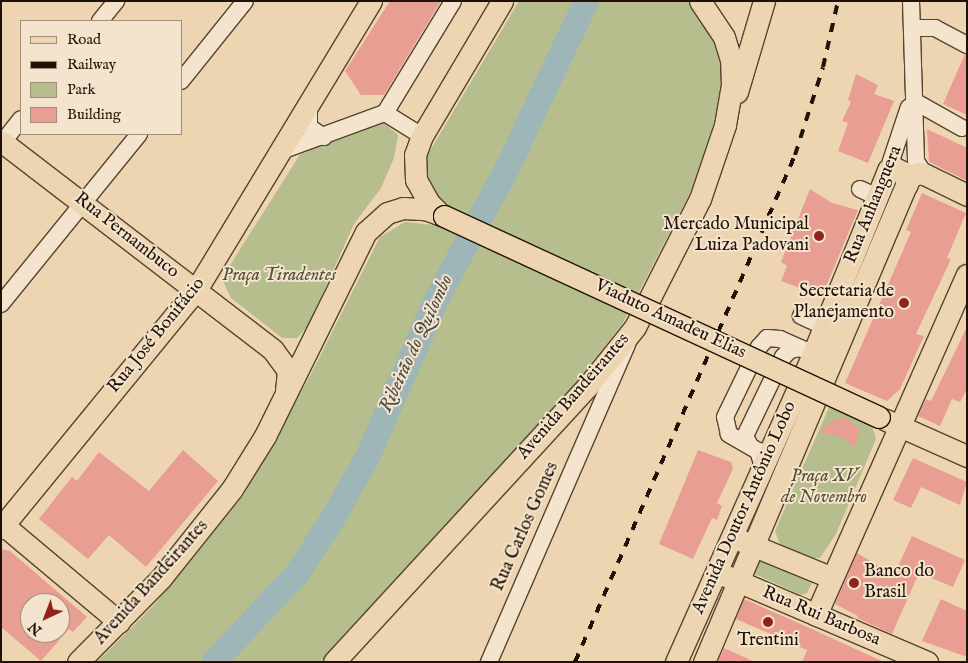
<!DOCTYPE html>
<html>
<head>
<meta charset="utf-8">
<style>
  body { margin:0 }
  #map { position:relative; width:968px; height:663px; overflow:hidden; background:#eed5b2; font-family:"IM FELL English",serif }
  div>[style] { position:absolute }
  .green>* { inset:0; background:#b6be8e }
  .river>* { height:25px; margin:-12.5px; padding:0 12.5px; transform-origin:12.5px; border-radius:12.5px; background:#9eb6b7 }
  .building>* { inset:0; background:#e99e93 }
  .roads { filter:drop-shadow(1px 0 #544430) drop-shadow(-1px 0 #544430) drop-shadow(0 1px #544430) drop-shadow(0 -1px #544430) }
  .minor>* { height:16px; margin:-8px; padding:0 8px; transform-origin:8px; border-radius:8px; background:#f4e4cd }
  .major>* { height:21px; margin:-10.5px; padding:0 10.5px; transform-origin:10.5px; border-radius:10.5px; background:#eed5b2 }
  .rail>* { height:4px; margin-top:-2px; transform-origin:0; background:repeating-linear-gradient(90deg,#201305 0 9px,transparent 0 18px) }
  .bridges { filter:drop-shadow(1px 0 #201305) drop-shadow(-1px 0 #201305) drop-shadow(0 1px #201305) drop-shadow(0 -1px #201305) }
  .major-bridge>* { height:21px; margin:-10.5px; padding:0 10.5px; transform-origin:10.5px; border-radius:10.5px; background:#eed5b2 }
  .dots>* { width:14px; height:14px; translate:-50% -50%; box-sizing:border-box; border:2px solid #f4e4cd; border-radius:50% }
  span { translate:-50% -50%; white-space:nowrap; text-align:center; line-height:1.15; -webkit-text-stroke:4px #f4e4cd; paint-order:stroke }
  .street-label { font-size:18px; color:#201305 }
  .poi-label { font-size:18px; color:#201305 }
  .right { translate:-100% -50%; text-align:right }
  .left { translate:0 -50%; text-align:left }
  .park-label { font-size:18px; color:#544f35; font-style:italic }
  .water-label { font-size:19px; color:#4c4c43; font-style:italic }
  .frame { position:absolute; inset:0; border:2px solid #201305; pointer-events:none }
  .legend { position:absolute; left:20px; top:20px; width:162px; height:115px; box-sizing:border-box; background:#f4e4cd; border:1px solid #9f907d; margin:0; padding:6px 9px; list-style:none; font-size:15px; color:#201305 }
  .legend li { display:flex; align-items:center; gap:10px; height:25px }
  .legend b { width:25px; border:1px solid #9f907d }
  .north { position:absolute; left:20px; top:593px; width:50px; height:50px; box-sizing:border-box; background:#f4e4cd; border:1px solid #9f907d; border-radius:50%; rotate:223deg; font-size:14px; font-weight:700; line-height:20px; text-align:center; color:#201305 }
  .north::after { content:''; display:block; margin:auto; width:18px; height:22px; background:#8f2418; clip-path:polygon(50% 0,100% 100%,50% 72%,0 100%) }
</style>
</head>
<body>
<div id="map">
  <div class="green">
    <i style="clip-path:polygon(519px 1px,693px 1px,710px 27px,726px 72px,702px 170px,623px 323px,533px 438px,320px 662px,97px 662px,154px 605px,243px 496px,310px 376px,380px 237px,405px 222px,434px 225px,443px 202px,427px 180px,428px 154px)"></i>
    <i style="clip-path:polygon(377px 123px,384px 123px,398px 135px,394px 158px,381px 188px,354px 224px,308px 326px,297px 338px,282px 338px,231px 298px,223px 281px,225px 273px,301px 153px)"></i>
    <i style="clip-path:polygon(830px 405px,871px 423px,876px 439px,836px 534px,820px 558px,809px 558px,780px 544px,775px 531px)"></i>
    <i style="clip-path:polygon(759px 557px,814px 579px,807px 593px,801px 595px,750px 572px)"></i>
  </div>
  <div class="river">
    <i style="left:213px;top:662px;width:122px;rotate:-46.7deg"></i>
    <i style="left:297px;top:573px;width:72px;rotate:-57.4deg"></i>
    <i style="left:336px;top:512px;width:66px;rotate:-61.1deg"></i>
    <i style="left:368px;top:454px;width:171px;rotate:-66.3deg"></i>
    <i style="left:437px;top:297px;width:148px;rotate:-61.7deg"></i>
    <i style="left:507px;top:167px;width:184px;rotate:-64.6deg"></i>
  </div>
  <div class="building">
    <i style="clip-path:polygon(390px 1px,441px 1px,384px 95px,361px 95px,345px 71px)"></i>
    <i style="clip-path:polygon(965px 54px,967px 55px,967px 115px,943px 104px)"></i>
    <i style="clip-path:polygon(856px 74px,878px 85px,874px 94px,894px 101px,868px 163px,838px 151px,848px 123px,842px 121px,851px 102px,848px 100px)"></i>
    <i style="clip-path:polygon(927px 129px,967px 148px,967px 181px,929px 162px)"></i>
    <i style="clip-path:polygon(810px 189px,832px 203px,858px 210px,822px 296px,781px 281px,787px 266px,781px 262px)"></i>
    <i style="clip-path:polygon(922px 193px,966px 213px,947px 258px,951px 259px,916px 334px,924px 336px,900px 389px,887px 401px,845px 383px,911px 232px,906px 230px)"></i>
    <i style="clip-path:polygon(967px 327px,967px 389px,960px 402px,952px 399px,940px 426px,918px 416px,926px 399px,931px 401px)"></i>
    <i style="clip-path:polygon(845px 417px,859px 429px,855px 448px,842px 437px,820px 432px,831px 422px)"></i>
    <i style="clip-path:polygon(183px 450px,218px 481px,146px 567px,109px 535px,88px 559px,39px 519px,72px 477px,77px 481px,99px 452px,149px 491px)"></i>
    <i style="clip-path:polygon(698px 450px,731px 462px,733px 469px,717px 503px,722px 506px,717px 520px,712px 518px,693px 559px,659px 544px)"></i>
    <i style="clip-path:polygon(913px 458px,967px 482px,960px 505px,921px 487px,911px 508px,893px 500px)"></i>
    <i style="clip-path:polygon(912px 536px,965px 560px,953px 587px,919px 573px,892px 634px,857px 618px,858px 616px,835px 604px,857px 553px,894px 575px)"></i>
    <i style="clip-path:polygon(evenodd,1px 549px,10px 551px,87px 617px,73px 632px,69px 629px,41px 661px,1px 627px,1px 549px,30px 603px,60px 603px,60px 633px,30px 633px,30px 603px)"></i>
    <i style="clip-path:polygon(744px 599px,803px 625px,884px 662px,802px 662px,807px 650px,736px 619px)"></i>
    <i style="clip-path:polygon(941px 599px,967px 611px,967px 657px,922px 641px)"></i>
    <i style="clip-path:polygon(724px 648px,755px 662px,718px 662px)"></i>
  </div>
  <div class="roads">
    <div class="minor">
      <i style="left:911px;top:1px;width:160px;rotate:88.2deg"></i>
      <i style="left:916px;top:161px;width:15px;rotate:58deg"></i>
      <i style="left:100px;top:21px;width:26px;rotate:-51deg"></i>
      <i style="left:912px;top:28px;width:23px"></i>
      <i style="left:935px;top:28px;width:36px;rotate:28deg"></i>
      <i style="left:181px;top:81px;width:102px;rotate:-51.3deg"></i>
      <i style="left:914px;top:101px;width:55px;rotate:29.4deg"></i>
      <i style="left:309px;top:104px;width:23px;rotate:90deg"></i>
      <i style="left:309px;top:127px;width:18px;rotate:34deg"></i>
      <i style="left:385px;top:113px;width:44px;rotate:31.9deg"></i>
      <i style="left:3px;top:142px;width:29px;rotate:-52deg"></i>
      <i style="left:281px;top:151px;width:111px;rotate:-20.1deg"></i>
      <i style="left:385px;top:113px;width:131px;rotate:-58.7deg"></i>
      <i style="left:888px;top:170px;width:66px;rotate:-71.6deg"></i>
      <i style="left:860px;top:189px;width:19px;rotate:25deg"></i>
      <i style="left:1px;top:304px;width:219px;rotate:-50.9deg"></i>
      <i style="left:801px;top:316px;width:26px;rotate:25deg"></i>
      <i style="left:750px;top:446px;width:11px;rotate:-117deg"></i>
      <i style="left:745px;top:436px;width:88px;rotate:-64.3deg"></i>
      <i style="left:783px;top:357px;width:10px;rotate:-45deg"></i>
      <i style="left:790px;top:350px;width:10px;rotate:-11deg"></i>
      <i style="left:763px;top:467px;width:17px;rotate:-107deg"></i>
      <i style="left:758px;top:451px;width:34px;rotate:-150deg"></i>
      <i style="left:729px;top:434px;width:17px;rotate:-103deg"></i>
      <i style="left:725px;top:417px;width:78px;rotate:-64.1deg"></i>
      <i style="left:759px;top:347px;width:12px;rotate:-48deg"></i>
      <i style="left:767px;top:338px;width:13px;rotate:4deg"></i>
      <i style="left:780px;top:339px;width:36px;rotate:24deg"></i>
      <i style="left:489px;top:662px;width:346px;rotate:-66.5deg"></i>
    </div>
    <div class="major">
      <i style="left:737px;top:92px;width:95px;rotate:-73.5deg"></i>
      <i style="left:1px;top:141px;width:343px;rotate:37.5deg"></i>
      <i style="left:273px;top:350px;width:26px;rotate:54deg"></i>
      <i style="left:288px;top:371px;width:19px;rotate:96deg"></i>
      <i style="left:441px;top:215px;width:17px;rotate:-135deg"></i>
      <i style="left:429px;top:203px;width:26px;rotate:-119deg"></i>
      <i style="left:416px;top:180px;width:25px;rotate:-92deg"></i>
      <i style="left:415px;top:155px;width:20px;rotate:-70deg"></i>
      <i style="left:422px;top:136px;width:157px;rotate:-59.3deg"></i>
      <i style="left:886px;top:420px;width:89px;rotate:24deg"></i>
      <i style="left:1px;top:523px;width:154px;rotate:40deg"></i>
      <i style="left:1px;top:528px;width:308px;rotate:-50.7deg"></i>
      <i style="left:196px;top:290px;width:338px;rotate:-58.8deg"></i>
      <i style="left:742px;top:541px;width:97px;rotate:22.3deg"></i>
      <i style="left:726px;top:576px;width:219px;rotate:23.2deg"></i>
      <i style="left:816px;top:615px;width:372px;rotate:-66.1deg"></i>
      <i style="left:78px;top:662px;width:118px;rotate:-45.3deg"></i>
      <i style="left:161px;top:578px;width:114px;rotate:-51.4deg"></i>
      <i style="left:232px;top:489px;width:62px;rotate:-58.1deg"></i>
      <i style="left:265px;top:436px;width:228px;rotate:-63.7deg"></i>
      <i style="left:366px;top:232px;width:28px;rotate:-42deg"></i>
      <i style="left:387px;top:213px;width:17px;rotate:-17deg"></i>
      <i style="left:403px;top:208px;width:22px;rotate:3deg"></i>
      <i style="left:425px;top:209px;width:20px;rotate:20deg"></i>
      <i style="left:334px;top:662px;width:374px;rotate:-47.4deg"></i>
      <i style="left:587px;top:387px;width:77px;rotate:-51.3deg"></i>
      <i style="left:635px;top:327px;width:144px;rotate:-63.1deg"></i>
      <i style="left:700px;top:199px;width:78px;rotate:-71.3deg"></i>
      <i style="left:725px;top:125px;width:41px;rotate:-80.1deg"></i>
      <i style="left:732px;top:85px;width:25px;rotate:-92deg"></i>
      <i style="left:731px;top:60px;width:24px;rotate:-107deg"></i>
      <i style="left:724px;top:37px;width:43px;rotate:-123.7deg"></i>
      <i style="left:676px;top:662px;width:337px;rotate:-66deg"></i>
      <i style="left:813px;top:354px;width:199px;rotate:-67.8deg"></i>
      <i style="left:888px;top:170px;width:6px;rotate:-31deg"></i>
      <i style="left:893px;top:167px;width:11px;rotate:27deg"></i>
      <i style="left:903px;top:172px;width:13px;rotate:72deg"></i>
      <i style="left:704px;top:662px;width:526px;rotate:-67.04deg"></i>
      <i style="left:909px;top:178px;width:10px;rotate:-29deg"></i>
      <i style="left:918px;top:173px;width:6px;rotate:9deg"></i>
      <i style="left:924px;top:174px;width:48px;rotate:26deg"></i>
    </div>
  </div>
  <div class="rail">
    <i style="left:575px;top:662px;width:553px;rotate:-66.54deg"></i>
    <i style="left:795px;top:155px;width:92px;rotate:-72.3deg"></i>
    <i style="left:823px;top:67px;width:68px;rotate:-77.2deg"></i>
  </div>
  <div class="bridges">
    <div class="major-bridge">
      <i style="left:444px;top:216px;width:479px;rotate:24.8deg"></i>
    </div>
  </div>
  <div class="dots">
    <i style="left:819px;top:236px;background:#8f2418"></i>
    <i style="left:904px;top:303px;background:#8f2418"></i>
    <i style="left:854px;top:583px;background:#8f2418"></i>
    <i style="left:768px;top:622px;background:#8f2418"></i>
  </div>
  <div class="street-label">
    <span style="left:874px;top:205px;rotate:-68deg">Rua Anhanguera</span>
    <span style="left:126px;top:236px;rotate:38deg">Rua Pernambuco</span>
    <span style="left:670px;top:320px;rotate:25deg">Viaduto Amadeu Elias</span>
    <span style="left:157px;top:336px;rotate:-51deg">Rua José Bonifácio</span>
    <span style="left:574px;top:397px;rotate:-49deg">Avenida Bandeirantes</span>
    <span style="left:745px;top:508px;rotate:-66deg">Avenida Doutor Antônio Lobo</span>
    <span style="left:526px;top:527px;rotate:-66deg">Rua Carlos Gomes</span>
    <span style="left:152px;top:583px;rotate:-48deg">Avenida Bandeirantes</span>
    <span style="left:821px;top:617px;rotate:23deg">Rua Rui Barbosa</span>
  </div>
  <div class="poi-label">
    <span class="right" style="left:809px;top:236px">Mercado Municipal<br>Luiza Padovani</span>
    <span class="right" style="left:894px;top:303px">Secretaria de<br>Planejamento</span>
    <span class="left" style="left:864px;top:583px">Banco do<br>Brasil</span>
    <span style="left:768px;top:641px">Trentini</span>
  </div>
  <div class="park-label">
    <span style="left:279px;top:276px">Praça Tiradentes</span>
    <span style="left:824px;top:488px">Praça XV<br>de Novembro</span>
  </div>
  <div class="water-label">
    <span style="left:417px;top:344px;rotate:-65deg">Ribeirão do Quilombo</span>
  </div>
  <div class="frame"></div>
  <ul class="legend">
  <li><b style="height:6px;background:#eed5b2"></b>Road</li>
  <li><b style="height:6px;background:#201305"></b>Railway</li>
  <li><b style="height:14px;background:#b6be8e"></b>Park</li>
  <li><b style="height:14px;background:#e99e93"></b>Building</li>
  </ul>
  <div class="north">N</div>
</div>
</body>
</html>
